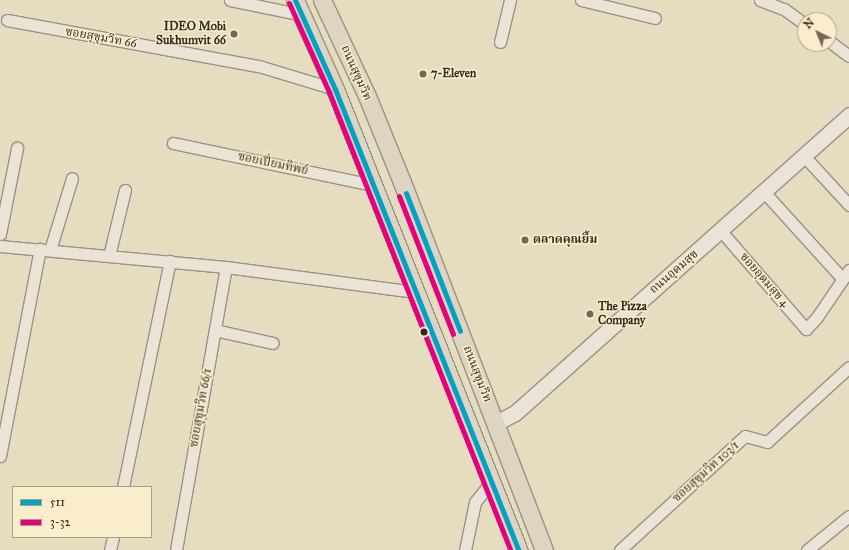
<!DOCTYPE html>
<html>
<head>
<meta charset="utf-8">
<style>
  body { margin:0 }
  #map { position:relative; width:849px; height:550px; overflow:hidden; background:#e6dcc0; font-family:"IM FELL Great Primer","Noto Serif Thai",serif }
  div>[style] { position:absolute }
  .roads { filter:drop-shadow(1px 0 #9a9282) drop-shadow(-1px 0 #9a9282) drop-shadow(0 1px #9a9282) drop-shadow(0 -1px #9a9282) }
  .minor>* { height:11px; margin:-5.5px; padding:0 5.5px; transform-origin:5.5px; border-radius:5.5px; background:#e9e4d7 }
  .secondary>* { height:15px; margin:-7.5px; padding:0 7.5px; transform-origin:7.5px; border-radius:7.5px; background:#e9e4d7 }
  .primary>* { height:17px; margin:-8.5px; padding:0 8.5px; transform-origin:8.5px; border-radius:8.5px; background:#ddd4c2 }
  .bus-1>* { height:5px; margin:-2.5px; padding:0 2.5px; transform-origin:2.5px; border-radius:2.5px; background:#03a2c5 }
  .bus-2>* { height:5px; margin:-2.5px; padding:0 2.5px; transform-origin:2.5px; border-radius:2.5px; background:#e5007d }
  .dots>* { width:11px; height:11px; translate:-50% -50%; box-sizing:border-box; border:2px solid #f9edcc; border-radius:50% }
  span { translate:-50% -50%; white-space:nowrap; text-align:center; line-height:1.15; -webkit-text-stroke:3px #f9edcc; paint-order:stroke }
  .poi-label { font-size:12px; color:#362720; font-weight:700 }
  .right { translate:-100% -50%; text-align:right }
  .left { translate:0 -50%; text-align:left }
  .street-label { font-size:12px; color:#362720 }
  .legend { position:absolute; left:12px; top:486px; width:140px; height:52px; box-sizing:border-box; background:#f9edcc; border:1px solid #ab9e87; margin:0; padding:5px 7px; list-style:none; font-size:12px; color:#362720 }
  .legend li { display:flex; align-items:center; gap:8px; height:20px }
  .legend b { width:20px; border:1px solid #ab9e87 }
  .north { position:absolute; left:797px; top:12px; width:40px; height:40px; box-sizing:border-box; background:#f9edcc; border:1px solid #ab9e87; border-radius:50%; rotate:317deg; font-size:11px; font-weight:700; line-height:16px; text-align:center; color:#362720 }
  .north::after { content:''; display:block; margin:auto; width:14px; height:18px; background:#746658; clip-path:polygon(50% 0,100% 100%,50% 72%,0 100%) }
</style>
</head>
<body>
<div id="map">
  <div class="roads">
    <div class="minor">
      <i style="left:230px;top:0;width:75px;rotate:11.6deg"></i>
      <i style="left:581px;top:0;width:76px;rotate:13.7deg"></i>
      <i style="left:760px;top:0;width:26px;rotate:21deg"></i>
      <i style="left:784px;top:9px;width:26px;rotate:36deg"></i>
      <i style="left:7px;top:20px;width:259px;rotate:10.4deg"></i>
      <i style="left:262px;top:67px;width:76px;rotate:16.8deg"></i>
      <i style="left:829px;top:41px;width:25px;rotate:37deg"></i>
      <i style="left:500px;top:42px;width:43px;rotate:-76.6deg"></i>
      <i style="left:173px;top:143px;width:204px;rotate:11.9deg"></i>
      <i style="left:804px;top:156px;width:67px;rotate:47.4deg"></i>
      <i style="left:764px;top:192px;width:116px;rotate:47.8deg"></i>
      <i style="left:721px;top:231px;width:130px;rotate:49.1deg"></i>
      <i style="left:806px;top:329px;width:16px;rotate:-47deg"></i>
      <i style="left:817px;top:317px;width:57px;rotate:-55.8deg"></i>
      <i style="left:0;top:234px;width:88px;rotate:-78.8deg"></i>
      <i style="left:0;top:246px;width:227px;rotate:5.3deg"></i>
      <i style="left:226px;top:267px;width:191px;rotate:7.5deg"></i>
      <i style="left:50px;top:250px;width:75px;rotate:-73deg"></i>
      <i style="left:109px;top:256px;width:68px;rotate:-76.4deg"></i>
      <i style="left:215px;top:330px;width:59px;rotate:12.6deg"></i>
      <i style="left:0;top:456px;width:211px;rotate:-79.1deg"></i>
      <i style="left:123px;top:487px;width:231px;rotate:-78.3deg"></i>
      <i style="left:110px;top:550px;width:13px;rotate:-77deg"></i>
      <i style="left:176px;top:550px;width:287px;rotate:-80deg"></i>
      <i style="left:465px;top:550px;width:49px;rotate:-78.2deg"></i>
      <i style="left:475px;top:502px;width:26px;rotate:-51deg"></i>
      <i style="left:620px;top:550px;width:169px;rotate:-42.4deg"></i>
      <i style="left:745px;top:436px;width:23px;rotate:15deg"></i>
      <i style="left:767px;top:442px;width:111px;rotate:-42.4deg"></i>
      <i style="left:807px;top:550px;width:54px;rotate:-39deg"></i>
    </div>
    <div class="secondary">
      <i style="left:496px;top:423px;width:21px;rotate:-28deg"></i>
      <i style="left:515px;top:413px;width:448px;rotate:-41.7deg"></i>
    </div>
    <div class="primary">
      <i style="left:295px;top:0;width:98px;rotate:65.8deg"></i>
      <i style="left:335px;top:89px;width:496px;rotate:68.3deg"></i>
      <i style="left:322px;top:0;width:106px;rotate:64.9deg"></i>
      <i style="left:367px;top:96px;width:93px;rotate:67.9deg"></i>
      <i style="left:402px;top:182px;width:394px;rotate:68.9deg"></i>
    </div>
  </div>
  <div class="bus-1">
    <i style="left:295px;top:0;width:98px;rotate:65.8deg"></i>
    <i style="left:335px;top:89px;width:496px;rotate:68.3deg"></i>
    <i style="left:406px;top:193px;width:148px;rotate:68.6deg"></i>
  </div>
  <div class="bus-2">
    <i style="left:289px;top:3px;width:98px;rotate:65.8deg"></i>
    <i style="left:329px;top:92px;width:492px;rotate:68.4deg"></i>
    <i style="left:399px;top:196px;width:148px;rotate:68.6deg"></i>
  </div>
  <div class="dots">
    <i style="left:234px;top:34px;background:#746658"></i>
    <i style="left:423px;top:74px;background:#746658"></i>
    <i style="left:525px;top:240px;background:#746658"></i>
    <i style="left:590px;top:314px;background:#746658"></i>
    <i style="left:424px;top:332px;background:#362720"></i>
  </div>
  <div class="poi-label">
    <span class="right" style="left:226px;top:34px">IDEO Mobi<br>Sukhumvit 66</span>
    <span class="left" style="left:431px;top:74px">7-Eleven</span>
    <span class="left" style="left:533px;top:240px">ตลาดคุณยิ้ม</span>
    <span class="left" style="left:598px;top:314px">The Pizza<br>Company</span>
  </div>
  <div class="street-label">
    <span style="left:101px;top:38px;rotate:10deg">ซอยสุขุมวิท 66</span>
    <span style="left:356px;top:73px;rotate:66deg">ถนนสุขุมวิท</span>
    <span style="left:273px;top:164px;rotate:12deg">ซอยเปี่ยมทิพย์</span>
    <span style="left:674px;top:272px;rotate:-41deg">ถนนอุดมสุข</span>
    <span style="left:764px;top:280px;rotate:49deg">ซอยอุดมสุข 4</span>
    <span style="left:477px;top:374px;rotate:69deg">ถนนสุขุมวิท</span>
    <span style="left:201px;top:408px;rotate:-80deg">ซอยสุขุมวิท 66/1</span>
    <span style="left:706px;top:472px;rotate:-42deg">ซอยสุขุมวิท 103/1</span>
  </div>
  <ul class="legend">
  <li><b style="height:5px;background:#03a2c5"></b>511</li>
  <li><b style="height:5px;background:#e5007d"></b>3-32</li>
  </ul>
  <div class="north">N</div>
</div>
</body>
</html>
